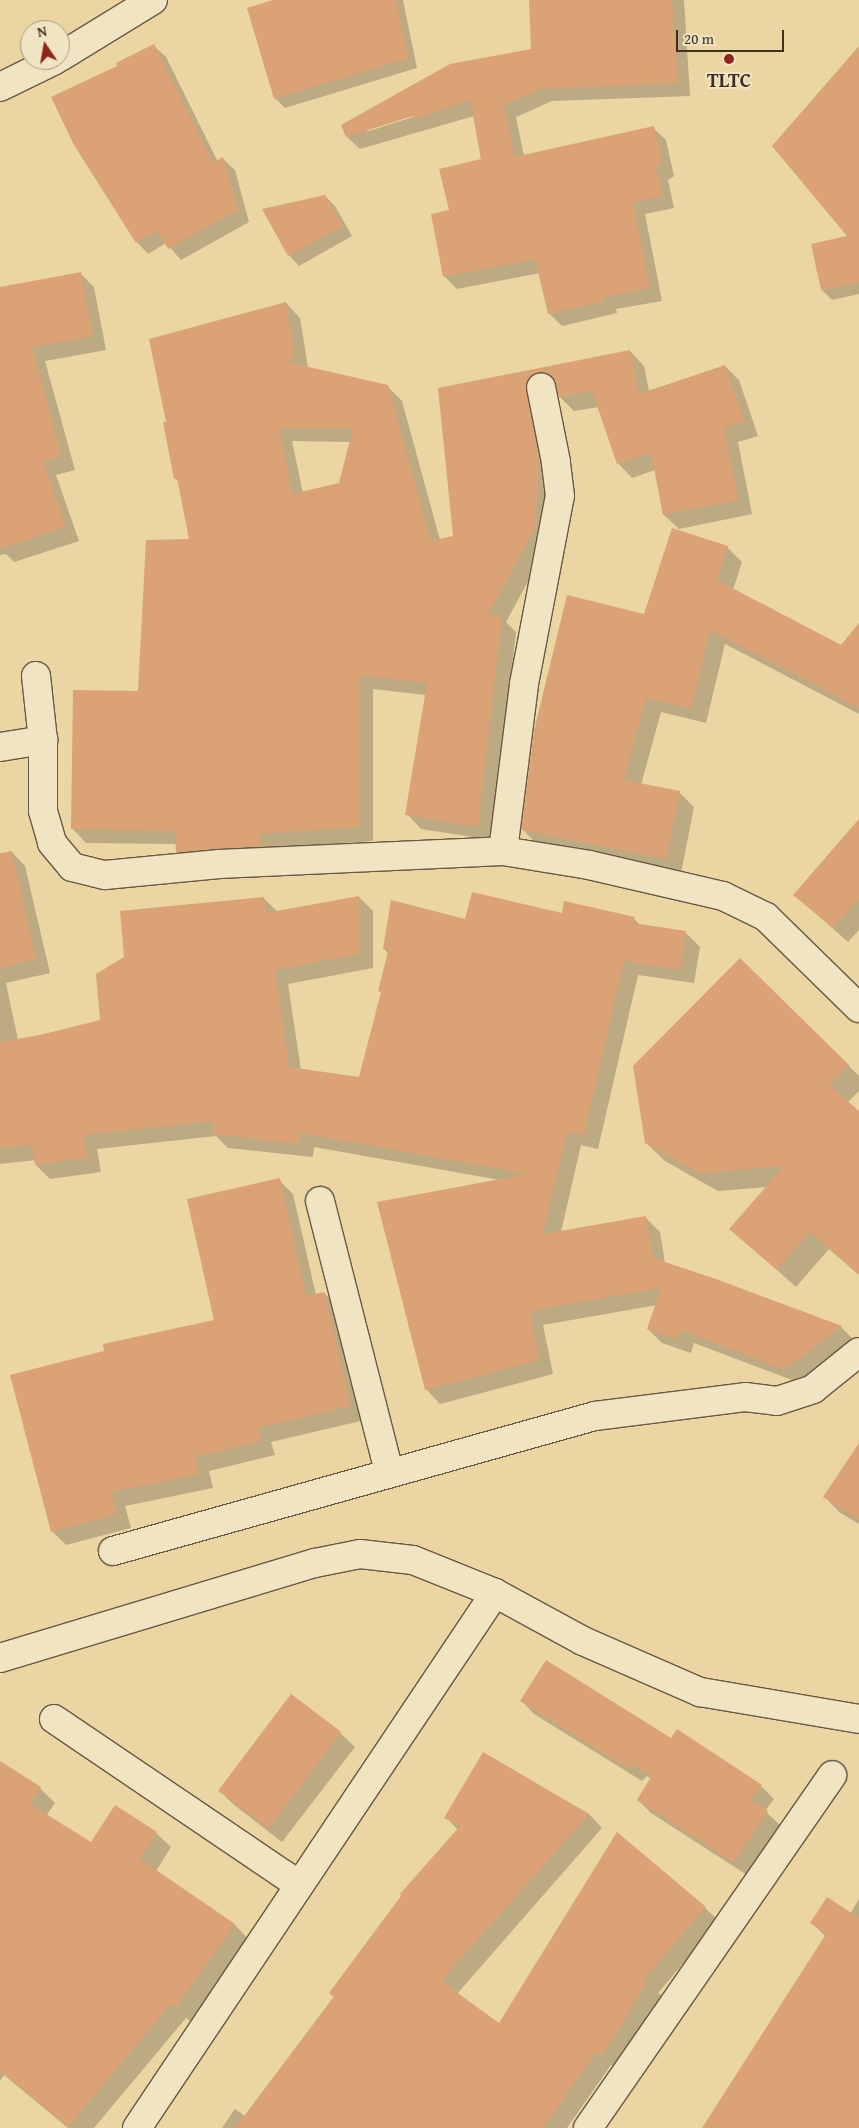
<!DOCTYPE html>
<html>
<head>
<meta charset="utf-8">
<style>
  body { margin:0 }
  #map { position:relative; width:859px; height:2128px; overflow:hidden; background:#ead5a3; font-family:"Gentium Book Plus",serif }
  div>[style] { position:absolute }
  .shadow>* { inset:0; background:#0003 }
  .building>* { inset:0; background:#dba275; transform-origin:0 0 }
  .roads { filter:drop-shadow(1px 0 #695843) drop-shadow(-1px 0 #695843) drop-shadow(0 1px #695843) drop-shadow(0 -1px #695843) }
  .minor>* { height:28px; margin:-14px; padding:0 14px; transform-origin:14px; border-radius:14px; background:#f1e4c3 }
  .dots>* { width:14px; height:14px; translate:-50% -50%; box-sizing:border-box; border:2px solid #f1e4c3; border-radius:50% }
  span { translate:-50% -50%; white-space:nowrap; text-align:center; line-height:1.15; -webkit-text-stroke:4px #f1e4c3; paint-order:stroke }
  .poi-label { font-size:20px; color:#3e2e23; font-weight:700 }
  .north { position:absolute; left:20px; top:20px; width:50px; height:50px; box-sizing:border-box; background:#f1e4c3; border:1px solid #a99b83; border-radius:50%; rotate:348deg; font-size:14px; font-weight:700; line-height:20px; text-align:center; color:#3e2e23 }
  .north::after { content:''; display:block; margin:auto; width:18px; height:22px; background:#8f2418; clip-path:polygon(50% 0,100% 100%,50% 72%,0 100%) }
  .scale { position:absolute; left:676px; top:30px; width:108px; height:22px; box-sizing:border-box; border:2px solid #3e2e23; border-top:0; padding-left:6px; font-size:15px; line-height:18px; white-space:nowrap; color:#3e2e23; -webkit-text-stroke:4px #f1e4c3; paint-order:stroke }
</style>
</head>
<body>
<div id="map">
  <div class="shadow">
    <i style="clip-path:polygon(281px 0,403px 0,417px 68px,285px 108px,275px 98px)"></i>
    <i style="clip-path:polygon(evenodd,531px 0,684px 0,690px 96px,552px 101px,516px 117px,524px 156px,653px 128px,666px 140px,674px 176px,668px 180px,674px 208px,645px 214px,662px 301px,616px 309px,617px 313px,562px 326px,549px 313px,540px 273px,457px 289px,444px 276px,450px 211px,483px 160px,474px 116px,360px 149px,347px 137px,533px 50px,531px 0,418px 113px,419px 115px,366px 132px,370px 128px,418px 113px)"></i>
    <i style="clip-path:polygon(154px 46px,166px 57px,218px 162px,223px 159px,235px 170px,249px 222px,181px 260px,166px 243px,148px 254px,137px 242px,119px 66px)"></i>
    <i style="clip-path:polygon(325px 196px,335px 206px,352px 236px,299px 266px,289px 255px,264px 210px)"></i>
    <i style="clip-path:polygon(859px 235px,859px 294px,832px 300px,822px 290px)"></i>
    <i style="clip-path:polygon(80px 273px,94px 287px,106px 350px,45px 361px,75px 470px,56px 475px,79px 541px,14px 562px,6px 554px,0 555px,0 288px)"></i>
    <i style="clip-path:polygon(evenodd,286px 303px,300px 318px,308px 368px,387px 386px,402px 401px,440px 540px,455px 537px,439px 389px,630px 351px,644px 366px,649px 391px,725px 366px,739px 380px,758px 436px,738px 442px,752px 514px,679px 529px,664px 515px,655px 470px,632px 478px,618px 463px,599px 407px,574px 411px,560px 397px,557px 386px,552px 386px,552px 475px,549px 543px,506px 622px,516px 632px,492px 840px,421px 829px,407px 814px,426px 695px,373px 689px,373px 841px,274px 848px,191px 866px,177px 852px,177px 844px,86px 843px,72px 828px,139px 692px,191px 540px,179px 482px,175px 478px,167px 423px,286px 303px,292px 441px,350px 442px,340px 484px,303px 493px,292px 441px)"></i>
    <i style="clip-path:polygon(727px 547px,742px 562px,733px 590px,841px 646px,859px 625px,859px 714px,725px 644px,706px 723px,661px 712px,641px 785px,679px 792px,694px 807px,681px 873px,538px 845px,523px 830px,645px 615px)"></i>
    <i style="clip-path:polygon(859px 821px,859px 930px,848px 942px,795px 895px)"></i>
    <i style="clip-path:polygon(11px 851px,25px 866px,50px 973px,6px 983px,18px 1040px,102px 1021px,263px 898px,278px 912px,359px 897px,373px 911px,373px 968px,288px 984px,301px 1070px,360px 1078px,382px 993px,379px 991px,389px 954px,384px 949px,392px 902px,466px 920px,563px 914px,634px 919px,641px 926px,686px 933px,700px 947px,694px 983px,638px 975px,598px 1149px,581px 1145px,561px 1232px,645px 1217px,660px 1232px,665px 1263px,841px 1327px,855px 1341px,800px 1383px,694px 1343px,691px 1353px,662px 1343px,648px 1329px,657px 1305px,543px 1325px,553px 1374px,440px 1404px,426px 1389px,500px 1180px,314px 1147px,313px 1157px,228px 1148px,216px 1136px,97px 1149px,101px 1172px,50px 1179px,36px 1165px,36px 1160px,0 1164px,0 854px)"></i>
    <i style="clip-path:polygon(740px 959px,859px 1076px,859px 1091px,847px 1103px,859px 1113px,859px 1275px,829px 1249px,796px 1287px,731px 1229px,767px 1187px,718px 1191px,665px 1161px,646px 1143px)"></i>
    <i style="clip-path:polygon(279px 1180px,293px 1194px,316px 1295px,324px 1293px,338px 1307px,365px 1420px,271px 1442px,275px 1455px,209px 1471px,213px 1488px,125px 1506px,131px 1528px,66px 1545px,52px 1531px,216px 1321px)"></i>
    <i style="clip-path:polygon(859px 1446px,859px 1524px,839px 1512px,825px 1497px)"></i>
    <i style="clip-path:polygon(291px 1696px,340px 1733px,355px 1747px,282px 1842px,233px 1804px,219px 1790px)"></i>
    <i style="clip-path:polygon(522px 1701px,672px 1740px,761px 1786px,774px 1799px,765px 1811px,780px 1825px,747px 1875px,651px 1813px,638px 1800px,651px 1779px,647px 1776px,642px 1781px,534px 1714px)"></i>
    <i style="clip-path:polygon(483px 1754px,589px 1814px,602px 1828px,457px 1994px,499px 2025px,705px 1908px,719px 1921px,658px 1993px,662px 1996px,618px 2068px,611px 2065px,567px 2128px,222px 2128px,235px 2109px,245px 2116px,458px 1830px,446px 1817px)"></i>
    <i style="clip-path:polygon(0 1762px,40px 1788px,55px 1803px,46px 1816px,91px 1844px,156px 1833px,171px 1847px,156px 1871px,235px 1925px,249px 1940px,192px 2022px,186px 2018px,94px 2128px,68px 2128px,4px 2075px,0 2081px)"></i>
    <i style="clip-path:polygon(859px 1899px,859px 2128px,704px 2128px,826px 1937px,812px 1923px,850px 1914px)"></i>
  </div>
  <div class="building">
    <i style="clip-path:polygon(273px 0,396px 0,408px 58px,274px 99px,247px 8px)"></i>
    <i style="clip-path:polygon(529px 0,672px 0,678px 83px,539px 89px,504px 105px,514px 157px,654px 126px,662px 163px,656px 167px,662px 196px,633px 202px,650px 288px,604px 297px,605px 301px,548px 314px,535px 259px,443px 277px,431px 214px,449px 210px,439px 169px,481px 159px,470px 100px,414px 119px,413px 116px,346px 137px,341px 125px,450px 64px,531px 49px)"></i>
    <i style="clip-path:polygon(154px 44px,213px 163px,223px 157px,238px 210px,168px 249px,157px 230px,136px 243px,74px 145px,51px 97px,117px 66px,116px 63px)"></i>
    <i style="clip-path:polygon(859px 46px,859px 282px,821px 290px,811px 244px,847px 236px,772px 146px)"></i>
    <i style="clip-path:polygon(325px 195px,343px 226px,288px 256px,262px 209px)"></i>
    <i style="clip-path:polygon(81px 272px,93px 336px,32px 347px,62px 456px,43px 461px,66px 527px,0 549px,0 287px)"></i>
    <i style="clip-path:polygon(evenodd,286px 302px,295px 359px,287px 362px,388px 385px,431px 541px,453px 536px,438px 388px,630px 350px,639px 394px,725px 365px,744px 421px,724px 428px,738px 500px,663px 515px,651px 453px,617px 464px,592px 391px,559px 397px,553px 377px,546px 372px,537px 372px,531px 375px,526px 382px,526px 390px,539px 460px,535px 528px,488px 615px,502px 617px,478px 827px,405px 815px,427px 683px,359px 675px,359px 827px,260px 834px,261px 846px,176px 852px,175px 831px,71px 829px,73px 690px,138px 691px,146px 540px,189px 539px,177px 478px,174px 479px,163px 422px,166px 422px,149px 339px,286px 302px,279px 428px,353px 428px,339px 483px,292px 494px,279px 428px)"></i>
    <i style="clip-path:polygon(672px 528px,728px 546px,717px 580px,841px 645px,859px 623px,859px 708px,710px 630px,691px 709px,646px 698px,624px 780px,680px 791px,666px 859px,521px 830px,534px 731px,567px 595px,644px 614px)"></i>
    <i style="clip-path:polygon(859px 819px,859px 898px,833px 928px,793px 895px)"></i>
    <i style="clip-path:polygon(12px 852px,36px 959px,0 968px,0 853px)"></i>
    <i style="clip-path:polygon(472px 892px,562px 913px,564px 901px,635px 917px,633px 923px,686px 931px,680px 970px,624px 961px,584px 1135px,567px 1132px,543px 1234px,646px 1216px,653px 1258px,716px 1279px,842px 1326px,785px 1370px,680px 1330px,677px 1340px,647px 1329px,661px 1288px,530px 1311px,539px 1360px,425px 1390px,377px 1202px,528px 1174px,300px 1133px,299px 1144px,212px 1134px,214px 1121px,84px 1135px,87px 1158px,35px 1165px,32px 1145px,0 1148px,0 1042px,40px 1035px,100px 1020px,96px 974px,124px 957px,120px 911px,264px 897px,266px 913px,359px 896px,359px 954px,275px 970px,289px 1067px,359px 1077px,381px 992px,378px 991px,389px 948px,383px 949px,391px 900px,465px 919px)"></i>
    <i style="clip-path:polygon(740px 958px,849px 1065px,829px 1085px,859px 1111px,859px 1274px,810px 1232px,777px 1270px,729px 1229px,784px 1166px,699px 1173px,645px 1143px,633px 1066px)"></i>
    <i style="clip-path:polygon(280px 1178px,306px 1296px,324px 1292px,351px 1406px,258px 1428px,261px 1441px,196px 1457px,199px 1474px,112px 1492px,117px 1514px,51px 1532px,10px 1375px,104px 1351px,103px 1344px,214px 1320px,187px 1199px)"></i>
    <i style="clip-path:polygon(859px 1443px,859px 1520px,823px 1497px)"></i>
    <i style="clip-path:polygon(546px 1660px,671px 1738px,677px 1729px,762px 1785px,751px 1800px,768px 1811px,734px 1863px,637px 1800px,651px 1777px,633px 1764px,628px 1769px,520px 1701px)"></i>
    <i style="left:291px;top:1694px;width:63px;height:121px;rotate:37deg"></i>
    <i style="clip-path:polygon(483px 1752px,589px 1814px,441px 1981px,499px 2023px,617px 1832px,706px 1907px,644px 1979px,648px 1981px,603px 2055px,597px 2052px,543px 2128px,235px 2128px,334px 1997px,329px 1993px,401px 1896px,400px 1894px,460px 1826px,444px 1818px)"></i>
    <i style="clip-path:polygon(0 1761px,41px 1787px,30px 1804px,91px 1842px,115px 1805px,157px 1832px,140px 1859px,235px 1924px,176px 2008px,171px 2004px,68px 2127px,0 2071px)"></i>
    <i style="clip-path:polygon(827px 1897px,859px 1918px,859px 2128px,702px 2128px,826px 1934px,810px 1923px)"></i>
  </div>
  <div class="roads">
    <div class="minor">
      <i style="left:60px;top:57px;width:109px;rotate:-31.5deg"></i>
      <i style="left:0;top:87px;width:61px;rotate:-26.1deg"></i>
      <i style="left:36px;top:676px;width:64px;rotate:83.8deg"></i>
      <i style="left:43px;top:740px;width:71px;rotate:90deg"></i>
      <i style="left:43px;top:811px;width:33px;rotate:74deg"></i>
      <i style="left:52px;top:843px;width:31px;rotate:50deg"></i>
      <i style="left:72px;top:867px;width:34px;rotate:14deg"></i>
      <i style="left:105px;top:875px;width:115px;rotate:-5.5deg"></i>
      <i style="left:219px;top:864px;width:284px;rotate:-2.6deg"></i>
      <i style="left:503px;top:851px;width:87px;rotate:9.2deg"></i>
      <i style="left:589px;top:865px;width:138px;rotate:13deg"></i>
      <i style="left:723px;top:896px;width:48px;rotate:26deg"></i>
      <i style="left:766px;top:917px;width:130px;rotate:44.4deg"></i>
      <i style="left:0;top:747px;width:44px;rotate:-9.2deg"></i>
      <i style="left:503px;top:851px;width:168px;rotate:-82.8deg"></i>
      <i style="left:524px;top:684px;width:191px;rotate:-79.2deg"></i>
      <i style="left:560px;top:496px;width:34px;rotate:-97deg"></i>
      <i style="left:556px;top:462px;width:76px;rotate:-101.3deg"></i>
      <i style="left:320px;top:1201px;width:280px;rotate:75.7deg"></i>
      <i style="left:113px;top:1551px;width:501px;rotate:-15.65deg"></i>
      <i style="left:595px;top:1416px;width:151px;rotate:-7.2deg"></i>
      <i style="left:745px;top:1397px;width:32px;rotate:7deg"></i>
      <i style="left:777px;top:1401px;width:38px;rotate:-18deg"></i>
      <i style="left:813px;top:1389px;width:59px;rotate:-38.8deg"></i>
      <i style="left:0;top:1658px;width:329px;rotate:-16.8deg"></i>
      <i style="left:315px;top:1563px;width:46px;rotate:-11.3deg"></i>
      <i style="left:360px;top:1554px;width:53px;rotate:6.5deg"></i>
      <i style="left:413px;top:1560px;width:88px;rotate:21.9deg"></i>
      <i style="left:495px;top:1593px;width:100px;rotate:28.6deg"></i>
      <i style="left:583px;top:1641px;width:128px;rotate:23.6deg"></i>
      <i style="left:700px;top:1692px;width:161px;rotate:9.6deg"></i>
      <i style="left:54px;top:1719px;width:296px;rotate:34.1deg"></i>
      <i style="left:137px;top:2128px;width:644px;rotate:-56.21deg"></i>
      <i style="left:588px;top:2128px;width:429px;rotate:-55.3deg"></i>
    </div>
  </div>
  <div class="dots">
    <i style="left:729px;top:59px;background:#8f2418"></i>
  </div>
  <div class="poi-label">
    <span style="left:729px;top:79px">TLTC</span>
  </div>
  <div class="north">N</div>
  <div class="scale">20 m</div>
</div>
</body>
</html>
